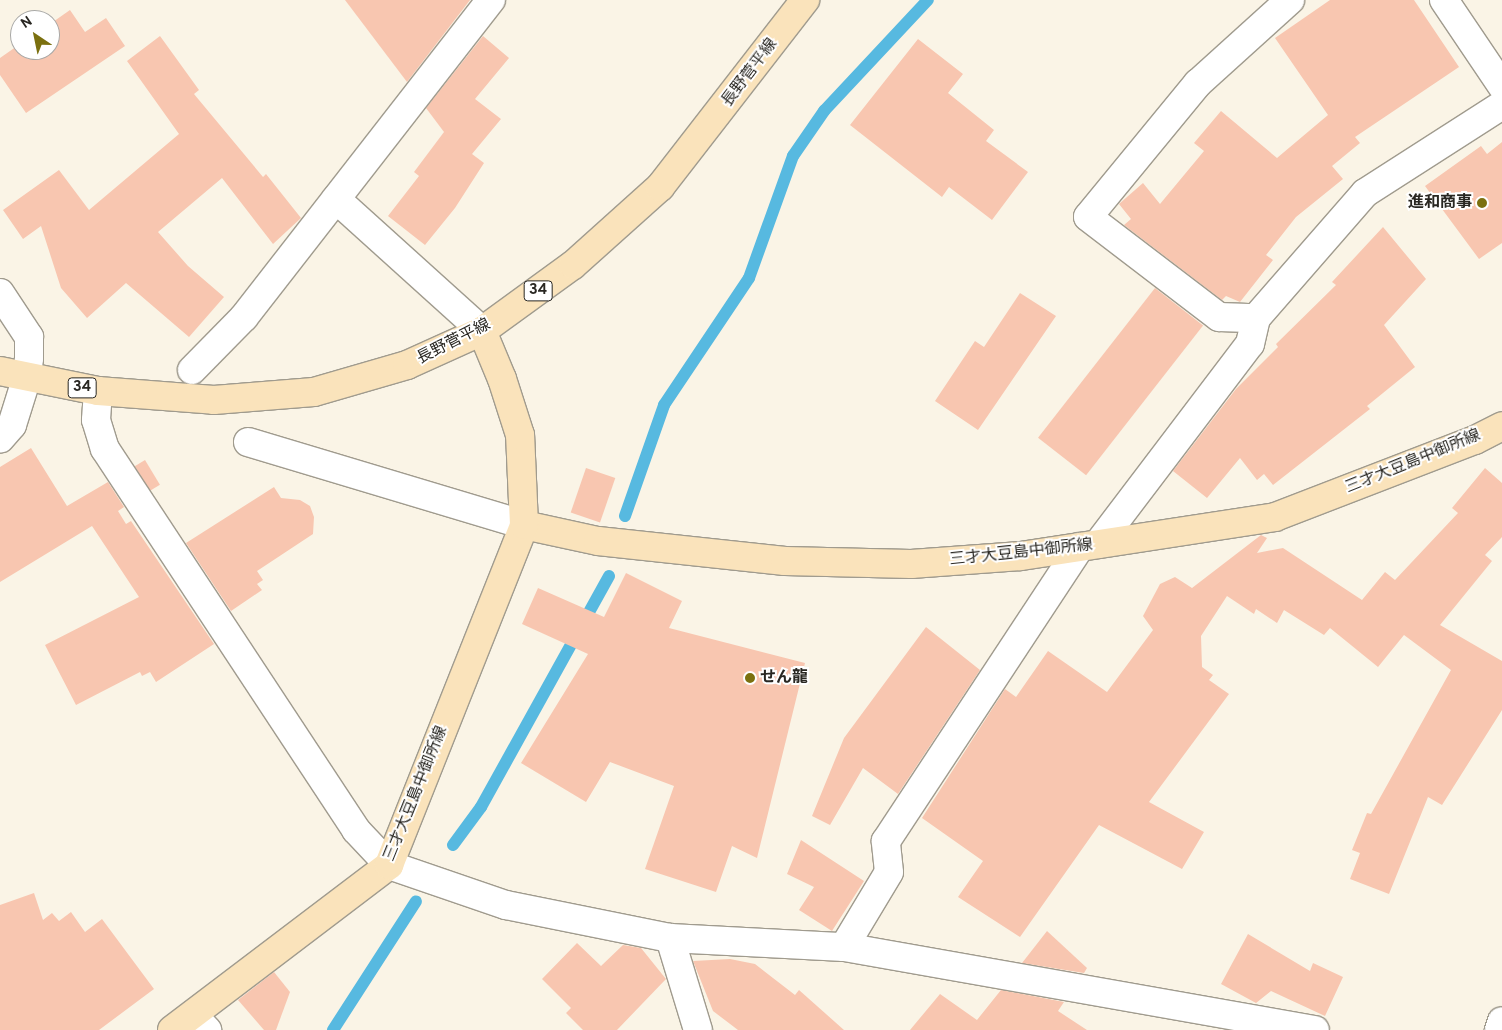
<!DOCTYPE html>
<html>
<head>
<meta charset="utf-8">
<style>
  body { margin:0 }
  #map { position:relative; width:1502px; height:1030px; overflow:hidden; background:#faf4e6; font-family:Overpass,"Noto Sans JP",sans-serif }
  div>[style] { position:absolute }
  .stream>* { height:12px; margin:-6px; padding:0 6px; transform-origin:6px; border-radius:6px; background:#57b9e0 }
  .building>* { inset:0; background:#f8c6b0; transform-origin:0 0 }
  .roads { filter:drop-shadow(1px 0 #a09b8e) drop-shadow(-1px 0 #a09b8e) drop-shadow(0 1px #a09b8e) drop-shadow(0 -1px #a09b8e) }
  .minor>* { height:28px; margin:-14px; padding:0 14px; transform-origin:14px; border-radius:14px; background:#fff }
  .major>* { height:28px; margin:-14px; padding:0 14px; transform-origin:14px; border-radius:14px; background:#fae3bb }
  .dots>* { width:14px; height:14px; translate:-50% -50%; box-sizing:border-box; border:2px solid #fff; border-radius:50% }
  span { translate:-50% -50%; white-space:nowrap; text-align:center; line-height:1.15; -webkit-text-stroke:4px #fff; paint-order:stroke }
  .shield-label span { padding:1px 4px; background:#fff; border:1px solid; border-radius:4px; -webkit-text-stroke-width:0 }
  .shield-label { font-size:15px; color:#292722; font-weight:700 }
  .street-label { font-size:16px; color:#292722 }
  .poi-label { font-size:16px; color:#292722; font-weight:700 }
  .right { translate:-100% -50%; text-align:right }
  .left { translate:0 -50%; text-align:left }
  .north { position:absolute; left:10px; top:10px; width:50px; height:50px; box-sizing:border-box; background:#fff; border:1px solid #a9a9a7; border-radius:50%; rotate:326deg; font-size:14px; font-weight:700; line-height:20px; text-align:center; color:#292722 }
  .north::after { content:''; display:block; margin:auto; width:18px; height:22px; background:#7b700f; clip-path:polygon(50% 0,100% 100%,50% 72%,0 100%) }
</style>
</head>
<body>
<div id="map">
  <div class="stream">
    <i style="left:625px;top:516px;width:118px;rotate:-70.6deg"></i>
    <i style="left:664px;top:405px;width:153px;rotate:-56.2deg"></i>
    <i style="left:749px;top:278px;width:130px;rotate:-70.2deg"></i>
    <i style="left:793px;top:156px;width:55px;rotate:-55.4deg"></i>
    <i style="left:824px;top:111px;width:152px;rotate:-46.9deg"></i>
    <i style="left:453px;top:845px;width:47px;rotate:-53.6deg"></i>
    <i style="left:481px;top:807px;width:264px;rotate:-61deg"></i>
    <i style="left:333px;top:1030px;width:153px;rotate:-57.2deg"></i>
  </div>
  <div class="building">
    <i style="clip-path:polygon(345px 0,470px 0,407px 82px)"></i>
    <i style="clip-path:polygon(1330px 0,1414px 0,1459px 67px,1355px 137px,1360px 143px,1332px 166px,1343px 179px,1296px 217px,1266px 255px,1273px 260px,1240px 302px,1226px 296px,1222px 300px,1124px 225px,1131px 219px,1119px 204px,1143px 183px,1160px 204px,1204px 151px,1194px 143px,1221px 111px,1277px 158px,1328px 115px,1275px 38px)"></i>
    <i style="clip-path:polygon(70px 10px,85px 32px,106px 18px,125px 46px,26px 113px,0 75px,0 58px,20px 44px,20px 50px,50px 50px,50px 24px)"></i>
    <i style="clip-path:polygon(160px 36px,199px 90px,194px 94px,263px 177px,266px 174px,301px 218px,273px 244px,222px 178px,158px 232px,188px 266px,224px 297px,189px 337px,126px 283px,87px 318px,61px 288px,41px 226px,23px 239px,3px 210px,59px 170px,89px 210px,179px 134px,127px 61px)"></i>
    <i style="clip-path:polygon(483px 36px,509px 58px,475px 99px,501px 119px,472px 154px,484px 163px,455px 208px,425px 245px,388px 216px,419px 176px,414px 172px,444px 132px,426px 108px)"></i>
    <i style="clip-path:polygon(918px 39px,963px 74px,948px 93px,994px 130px,986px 141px,1028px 172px,992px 220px,949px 187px,942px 197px,850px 125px)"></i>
    <i style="clip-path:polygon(1502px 142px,1502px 243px,1479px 259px,1425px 186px,1481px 146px,1487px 154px)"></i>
    <i style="clip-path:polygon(1383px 227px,1426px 279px,1384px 325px,1415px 367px,1367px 406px,1370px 409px,1273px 485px,1264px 474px,1257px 480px,1240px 458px,1207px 498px,1173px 471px,1236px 389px,1278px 347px,1276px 344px,1336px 285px,1332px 282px)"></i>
    <i style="left:1155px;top:288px;width:61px;height:190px;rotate:38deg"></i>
    <i style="clip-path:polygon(1020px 293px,1056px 316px,978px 430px,935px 401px,975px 341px,984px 347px)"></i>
    <i style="clip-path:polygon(31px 448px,67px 506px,108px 482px,124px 507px,118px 511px,126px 524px,131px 521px,214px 644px,156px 682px,150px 672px,142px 676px,140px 672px,76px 705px,45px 645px,139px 597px,92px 526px,0 582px,0 467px)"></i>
    <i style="left:145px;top:460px;width:29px;height:12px;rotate:59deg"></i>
    <i style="left:586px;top:468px;width:31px;height:47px;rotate:19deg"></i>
    <i style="clip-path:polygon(1485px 468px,1502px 483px,1502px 537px,1485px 555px,1492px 561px,1440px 625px,1502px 661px,1502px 710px,1442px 805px,1428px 797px,1389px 894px,1350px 879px,1360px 853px,1352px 850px,1367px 813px,1371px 814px,1451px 670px,1404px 635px,1378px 667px,1330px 628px,1324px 635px,1284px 610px,1277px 623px,1256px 609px,1254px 614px,1227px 596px,1201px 636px,1202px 667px,1213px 675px,1209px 680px,1229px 694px,1149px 802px,1204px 832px,1182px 869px,1099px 825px,1020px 937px,958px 897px,983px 861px,922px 818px,1005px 689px,1016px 697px,1048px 651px,1107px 692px,1153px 630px,1143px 616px,1160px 584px,1175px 577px,1192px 588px,1261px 535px,1267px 538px,1257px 553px,1283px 548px,1362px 600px,1385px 572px,1395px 580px,1458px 513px,1452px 508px)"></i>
    <i style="clip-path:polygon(274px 487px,281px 498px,300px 500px,310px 506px,314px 517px,313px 534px,257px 571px,263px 580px,257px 584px,262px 590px,231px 611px,186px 543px)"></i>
    <i style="clip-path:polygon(626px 573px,682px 601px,669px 628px,805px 663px,757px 858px,732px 846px,716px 892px,645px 869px,674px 786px,610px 762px,586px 802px,521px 763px,588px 654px,522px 624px,538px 588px,604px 617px)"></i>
    <i style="clip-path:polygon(926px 627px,980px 670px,898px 794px,863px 768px,830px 825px,812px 816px,844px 738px)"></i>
    <i style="clip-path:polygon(801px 840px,864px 881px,832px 931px,799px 910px,814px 887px,787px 874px)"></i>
    <i style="clip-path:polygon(34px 893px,43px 920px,52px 913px,59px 921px,71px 912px,85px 932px,102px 919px,154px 989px,99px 1030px,0 1030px,0 905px)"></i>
    <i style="clip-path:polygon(1047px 931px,1087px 968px,1084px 973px,1022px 963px)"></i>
    <i style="clip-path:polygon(1248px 934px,1310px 971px,1313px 963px,1343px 977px,1325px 1016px,1271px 991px,1256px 1003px,1221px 984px)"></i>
    <i style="clip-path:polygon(577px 943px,601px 966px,623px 945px,641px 948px,666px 979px,617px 1030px,583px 1030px,566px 1013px,571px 1008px,542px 979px)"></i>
    <i style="clip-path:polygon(730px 959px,755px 964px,795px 995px,799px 990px,844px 1030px,738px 1030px,713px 1011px,693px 961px)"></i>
    <i style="clip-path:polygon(274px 972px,290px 992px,276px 1030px,264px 1030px,238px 1000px)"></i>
    <i style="clip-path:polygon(1001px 990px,1064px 1002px,1058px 1011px,1087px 1030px,910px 1030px,940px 994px,977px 1020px)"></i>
  </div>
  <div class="roads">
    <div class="minor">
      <i style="left:1290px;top:0;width:124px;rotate:137.9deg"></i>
      <i style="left:1198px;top:83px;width:173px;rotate:129.4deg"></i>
      <i style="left:1088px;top:217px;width:165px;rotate:37.4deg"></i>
      <i style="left:1219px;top:317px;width:37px;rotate:2deg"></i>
      <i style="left:1256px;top:318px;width:166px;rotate:-48.9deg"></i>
      <i style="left:1365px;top:193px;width:163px;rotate:-32.7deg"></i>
      <i style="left:1444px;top:0;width:104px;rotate:56deg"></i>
      <i style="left:336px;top:199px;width:197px;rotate:42.1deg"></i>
      <i style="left:0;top:293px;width:53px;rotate:56.6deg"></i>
      <i style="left:29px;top:337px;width:21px;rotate:90deg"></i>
      <i style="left:29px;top:358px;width:19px;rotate:96deg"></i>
      <i style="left:27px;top:377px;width:50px;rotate:107.4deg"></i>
      <i style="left:12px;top:425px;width:18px;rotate:131deg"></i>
      <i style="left:192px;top:370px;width:74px;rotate:-45.5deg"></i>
      <i style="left:244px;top:317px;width:402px;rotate:-52.1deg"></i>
      <i style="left:98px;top:391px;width:29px;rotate:94deg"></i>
      <i style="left:96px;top:420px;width:30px;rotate:73deg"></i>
      <i style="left:105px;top:449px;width:456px;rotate:56.6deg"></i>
      <i style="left:356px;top:830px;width:48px;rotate:46.7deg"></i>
      <i style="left:389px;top:865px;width:124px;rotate:18.9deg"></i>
      <i style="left:506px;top:905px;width:167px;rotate:11.4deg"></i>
      <i style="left:670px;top:938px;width:174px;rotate:3deg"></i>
      <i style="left:844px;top:947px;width:478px;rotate:10deg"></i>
      <i style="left:248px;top:442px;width:288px;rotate:16.7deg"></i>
      <i style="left:1098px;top:544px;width:251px;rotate:-52.8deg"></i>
      <i style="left:1250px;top:344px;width:27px;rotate:-77deg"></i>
      <i style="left:670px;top:938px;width:96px;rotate:73.1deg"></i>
      <i style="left:844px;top:947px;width:87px;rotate:-59deg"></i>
      <i style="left:889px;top:872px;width:31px;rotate:-96deg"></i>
      <i style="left:886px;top:841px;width:352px;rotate:-56.6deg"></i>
      <i style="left:193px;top:1015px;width:21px;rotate:47deg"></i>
      <i style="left:1499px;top:1030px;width:9px;rotate:-72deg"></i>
    </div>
    <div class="major">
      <i style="left:0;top:371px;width:100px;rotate:11.5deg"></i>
      <i style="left:98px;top:391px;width:116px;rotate:4.4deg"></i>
      <i style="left:214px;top:400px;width:100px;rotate:-4.6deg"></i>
      <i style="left:314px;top:392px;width:97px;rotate:-16.2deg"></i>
      <i style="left:407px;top:365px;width:82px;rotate:-24.4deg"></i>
      <i style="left:482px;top:331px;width:112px;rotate:-36deg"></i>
      <i style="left:573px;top:265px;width:117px;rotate:-41.9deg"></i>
      <i style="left:660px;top:187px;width:237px;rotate:-52.2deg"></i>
      <i style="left:524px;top:525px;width:76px;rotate:12.2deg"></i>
      <i style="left:598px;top:541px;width:188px;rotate:6.1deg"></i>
      <i style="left:785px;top:561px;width:126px;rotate:1.4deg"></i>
      <i style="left:911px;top:564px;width:110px;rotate:-4.2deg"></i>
      <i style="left:1021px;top:556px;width:257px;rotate:-8.7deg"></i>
      <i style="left:1275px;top:517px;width:214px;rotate:-21.1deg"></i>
      <i style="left:1475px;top:440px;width:30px;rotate:-27deg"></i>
      <i style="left:172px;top:1030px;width:273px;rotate:-37.2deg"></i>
      <i style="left:389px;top:865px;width:366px;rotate:-68.3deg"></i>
      <i style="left:524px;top:525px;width:90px;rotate:-92.5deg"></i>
      <i style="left:520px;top:435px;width:59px;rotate:-107.8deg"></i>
      <i style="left:502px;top:379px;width:52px;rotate:-112.6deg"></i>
    </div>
  </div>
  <div class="dots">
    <i style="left:1482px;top:203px;background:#7b700f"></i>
    <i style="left:750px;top:678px;background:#7b700f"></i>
  </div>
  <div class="shield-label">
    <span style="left:538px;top:291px">34</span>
    <span style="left:82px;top:388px">34</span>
  </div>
  <div class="street-label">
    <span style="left:750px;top:73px;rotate:-53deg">長野菅平線</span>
    <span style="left:454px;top:342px;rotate:-27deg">長野菅平線</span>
    <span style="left:1413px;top:462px;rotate:-22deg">三才大豆島中御所線</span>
    <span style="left:1021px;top:553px;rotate:-6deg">三才大豆島中御所線</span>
    <span style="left:416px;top:794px;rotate:-68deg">三才大豆島中御所線</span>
  </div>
  <div class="poi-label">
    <span class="right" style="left:1472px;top:203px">進和商事</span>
    <span class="left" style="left:760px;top:678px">せん龍</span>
  </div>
  <div class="north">N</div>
</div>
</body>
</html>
